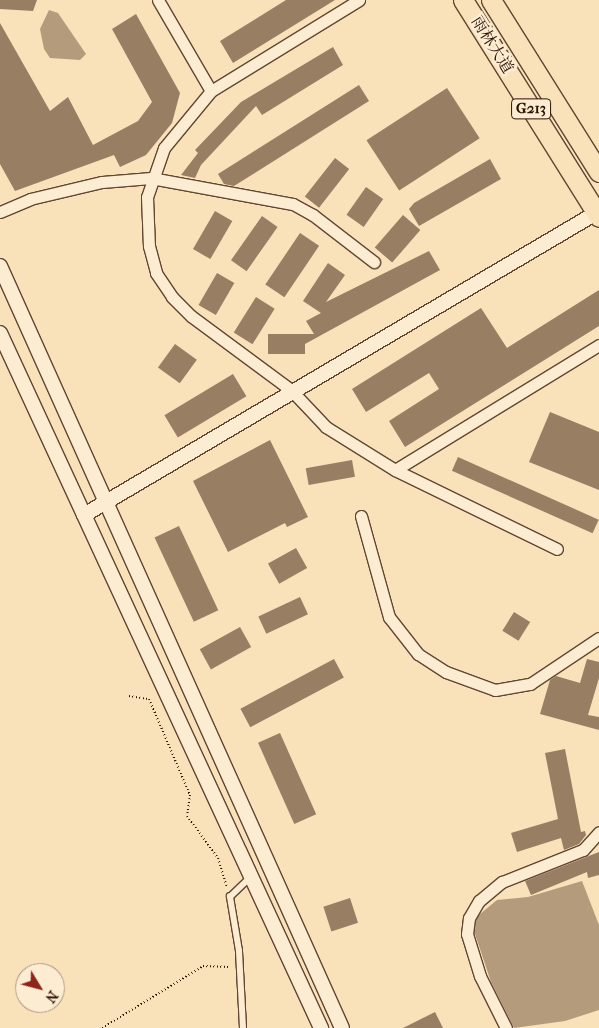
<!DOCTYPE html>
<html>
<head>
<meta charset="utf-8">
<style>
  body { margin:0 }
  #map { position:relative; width:599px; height:1028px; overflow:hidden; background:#f9e1ba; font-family:"IM FELL French Canon","Noto Serif SC",serif }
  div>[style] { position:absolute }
  .water>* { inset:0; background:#b49b7c }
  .building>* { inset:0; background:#987e63; transform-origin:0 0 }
  .path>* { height:2px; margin-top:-1px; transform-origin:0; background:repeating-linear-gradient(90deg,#2e1204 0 1px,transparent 0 3.5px) }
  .roads { filter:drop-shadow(1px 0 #614632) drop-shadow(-1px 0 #614632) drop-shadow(0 1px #614632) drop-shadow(0 -1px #614632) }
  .service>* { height:5.5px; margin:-2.75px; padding:0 2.75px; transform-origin:2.75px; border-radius:2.75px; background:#fbecd2 }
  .minor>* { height:11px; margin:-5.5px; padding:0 5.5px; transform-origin:5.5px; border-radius:5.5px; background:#fbecd2 }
  .tertiary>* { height:14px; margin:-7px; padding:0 7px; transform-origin:7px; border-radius:7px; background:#fbecd2 }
  .trunk>* { height:19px; margin:-9.5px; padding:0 9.5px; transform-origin:9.5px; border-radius:9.5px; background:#f9e1ba }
  span { translate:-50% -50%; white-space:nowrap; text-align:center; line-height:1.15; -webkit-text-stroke:5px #fbecd2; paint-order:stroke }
  .shield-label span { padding:1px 4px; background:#fbecd2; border:1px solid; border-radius:4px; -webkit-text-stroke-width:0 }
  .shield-label { font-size:15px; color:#2e1204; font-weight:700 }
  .street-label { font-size:16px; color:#2e1204 }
  .north { position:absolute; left:15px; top:963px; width:50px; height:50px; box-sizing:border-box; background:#fbecd2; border:1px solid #a99580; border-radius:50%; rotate:127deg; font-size:14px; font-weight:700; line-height:20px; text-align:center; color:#2e1204 }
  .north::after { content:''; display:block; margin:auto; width:18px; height:22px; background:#8f2418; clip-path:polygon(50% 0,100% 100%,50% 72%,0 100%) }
</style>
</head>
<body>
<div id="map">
  <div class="water">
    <i style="clip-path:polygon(49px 10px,58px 13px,86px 54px,80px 60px,50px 58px,44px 49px,40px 29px)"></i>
    <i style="clip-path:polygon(582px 881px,599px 925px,599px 1010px,565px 1021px,514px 1028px,491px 982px,474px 931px,474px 919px,497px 900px,528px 897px)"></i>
  </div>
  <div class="building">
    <i style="clip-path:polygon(0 0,37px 0,33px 11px,0 9px)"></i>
    <i style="clip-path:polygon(286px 0,335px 0,233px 63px,220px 41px)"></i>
    <i style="clip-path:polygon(136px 14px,180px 93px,172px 123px,146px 155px,120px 167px,114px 155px,15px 191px,0 164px,0 23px,50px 111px,68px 97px,93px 145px,138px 121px,152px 102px,112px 29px)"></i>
    <i style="clip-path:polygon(333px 47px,343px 65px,262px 115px,256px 106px,201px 165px,195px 178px,181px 175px,198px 153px,195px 150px,241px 102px)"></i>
    <i style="clip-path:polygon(359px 85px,369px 101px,234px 186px,224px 184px,218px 174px)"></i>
    <i style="left:447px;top:88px;width:60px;height:96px;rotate:57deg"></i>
    <i style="left:335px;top:158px;width:18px;height:49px;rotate:38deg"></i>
    <i style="clip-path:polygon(490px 159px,501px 179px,419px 226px,409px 209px,414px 203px)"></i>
    <i style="left:366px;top:187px;width:21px;height:34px;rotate:35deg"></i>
    <i style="left:215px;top:211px;width:20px;height:44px;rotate:30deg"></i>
    <i style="left:403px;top:215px;width:23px;height:43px;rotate:41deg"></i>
    <i style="left:262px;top:216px;width:19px;height:54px;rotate:35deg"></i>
    <i style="left:300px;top:233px;width:23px;height:62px;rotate:34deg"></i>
    <i style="clip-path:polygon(429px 251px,440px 270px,305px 344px,305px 354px,268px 354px,268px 334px,314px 334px,306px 321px,321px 313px,303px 301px,328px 263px,345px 275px,326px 302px)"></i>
    <i style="left:217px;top:273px;width:20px;height:37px;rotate:30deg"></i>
    <i style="clip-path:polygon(599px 290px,599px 326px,405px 447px,389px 421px,439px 389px,429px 373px,366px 412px,352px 389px,481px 308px,507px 348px)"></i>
    <i style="left:256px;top:297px;width:22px;height:42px;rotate:32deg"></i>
    <i style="left:175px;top:344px;width:27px;height:29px;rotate:36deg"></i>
    <i style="left:233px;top:374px;width:26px;height:80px;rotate:59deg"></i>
    <i style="clip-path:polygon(550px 412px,599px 432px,599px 490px,529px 462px)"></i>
    <i style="clip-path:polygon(270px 440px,308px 517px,287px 527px,285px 523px,228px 552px,193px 481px)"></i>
    <i style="left:458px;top:457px;width:154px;height:15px;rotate:24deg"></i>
    <i style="left:352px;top:460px;width:17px;height:47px;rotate:80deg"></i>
    <i style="left:179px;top:526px;width:93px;height:27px;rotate:65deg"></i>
    <i style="left:296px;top:548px;width:23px;height:32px;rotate:61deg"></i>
    <i style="left:300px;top:597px;width:19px;height:46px;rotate:65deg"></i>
    <i style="left:514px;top:612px;width:19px;height:22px;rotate:32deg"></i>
    <i style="left:240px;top:627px;width:23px;height:46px;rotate:61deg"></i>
    <i style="left:334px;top:659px;width:21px;height:106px;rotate:62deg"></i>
    <i style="clip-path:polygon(587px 659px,599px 662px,599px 678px,588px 715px,599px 717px,599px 730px,540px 714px,550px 680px,556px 676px,580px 683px)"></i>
    <i style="left:280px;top:733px;width:89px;height:24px;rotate:66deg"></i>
    <i style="clip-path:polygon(565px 749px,581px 832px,585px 831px,586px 835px,579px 844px,564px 850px,561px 838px,517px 852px,511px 833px,558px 819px,545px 753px)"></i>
    <i style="clip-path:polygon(599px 852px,599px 875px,588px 878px,587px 872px,531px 895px,525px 881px)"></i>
    <i style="left:350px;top:898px;width:26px;height:28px;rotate:72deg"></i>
    <i style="clip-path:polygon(435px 1012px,443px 1028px,403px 1028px)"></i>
  </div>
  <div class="path">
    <i style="left:129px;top:696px;width:20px;rotate:9deg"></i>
    <i style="left:149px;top:699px;width:104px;rotate:66.9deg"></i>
    <i style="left:190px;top:795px;width:21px;rotate:98deg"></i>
    <i style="left:187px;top:816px;width:52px;rotate:53.6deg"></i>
    <i style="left:218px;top:858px;width:31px;rotate:73deg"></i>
    <i style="left:102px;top:1028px;width:119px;rotate:-31.5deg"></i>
    <i style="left:203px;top:966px;width:27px;rotate:2deg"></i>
  </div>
  <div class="roads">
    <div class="service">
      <i style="left:243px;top:1028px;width:77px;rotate:-93deg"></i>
      <i style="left:239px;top:951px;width:55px;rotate:-99.5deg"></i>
      <i style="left:230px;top:897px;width:28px;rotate:-44deg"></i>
    </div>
    <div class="minor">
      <i style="left:158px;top:0;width:105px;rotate:59.8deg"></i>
      <i style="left:359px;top:0;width:174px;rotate:148.4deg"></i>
      <i style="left:211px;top:91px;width:74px;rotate:129.5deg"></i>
      <i style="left:164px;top:148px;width:52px;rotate:109.1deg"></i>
      <i style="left:147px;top:197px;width:49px;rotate:87.7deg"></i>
      <i style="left:149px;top:246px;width:28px;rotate:75deg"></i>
      <i style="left:156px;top:273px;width:29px;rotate:56deg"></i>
      <i style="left:172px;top:297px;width:27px;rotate:45deg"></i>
      <i style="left:191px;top:316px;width:124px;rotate:36.5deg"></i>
      <i style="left:291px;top:390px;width:51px;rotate:46.6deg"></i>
      <i style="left:326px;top:427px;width:81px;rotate:31.9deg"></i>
      <i style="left:395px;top:470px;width:180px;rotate:26deg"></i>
      <i style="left:0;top:212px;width:33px;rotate:-23deg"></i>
      <i style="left:30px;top:199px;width:74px;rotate:-13.3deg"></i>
      <i style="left:102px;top:182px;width:49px;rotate:-4.7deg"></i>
      <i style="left:151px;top:178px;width:144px;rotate:10.4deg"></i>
      <i style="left:293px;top:204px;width:23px;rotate:29deg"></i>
      <i style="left:313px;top:215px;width:77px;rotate:37.6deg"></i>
      <i style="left:395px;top:470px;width:239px;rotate:-31.5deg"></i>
      <i style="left:361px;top:516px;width:105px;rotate:74.5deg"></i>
      <i style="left:389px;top:617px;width:47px;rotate:51.9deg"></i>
      <i style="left:418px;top:654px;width:33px;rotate:33deg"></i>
      <i style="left:446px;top:672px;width:52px;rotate:20.2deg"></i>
      <i style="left:495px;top:690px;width:36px;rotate:-10deg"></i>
      <i style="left:530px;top:684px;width:83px;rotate:-33.7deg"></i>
      <i style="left:506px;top:1028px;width:58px;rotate:-116.6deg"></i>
      <i style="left:480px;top:976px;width:44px;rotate:-107.2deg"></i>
      <i style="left:467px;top:934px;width:16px;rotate:-83deg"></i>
      <i style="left:469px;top:918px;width:20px;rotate:-60deg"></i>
      <i style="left:479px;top:901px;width:30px;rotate:-40deg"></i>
      <i style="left:502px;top:882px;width:87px;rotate:-21.6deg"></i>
      <i style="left:583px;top:850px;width:24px;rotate:-48deg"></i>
    </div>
    <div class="tertiary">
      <i style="left:0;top:266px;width:835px;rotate:65.83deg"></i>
      <i style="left:0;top:333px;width:766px;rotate:65.21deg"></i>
      <i style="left:84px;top:515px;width:594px;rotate:-30.53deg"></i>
    </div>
    <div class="trunk">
      <i style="left:463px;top:0;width:256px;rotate:57.9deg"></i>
      <i style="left:491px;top:0;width:203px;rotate:57.9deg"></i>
    </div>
  </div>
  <div class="shield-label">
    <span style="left:531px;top:109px">G213</span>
  </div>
  <div class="street-label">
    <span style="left:492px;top:45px;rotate:58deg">雨林大道</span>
  </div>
  <div class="north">N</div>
</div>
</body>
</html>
